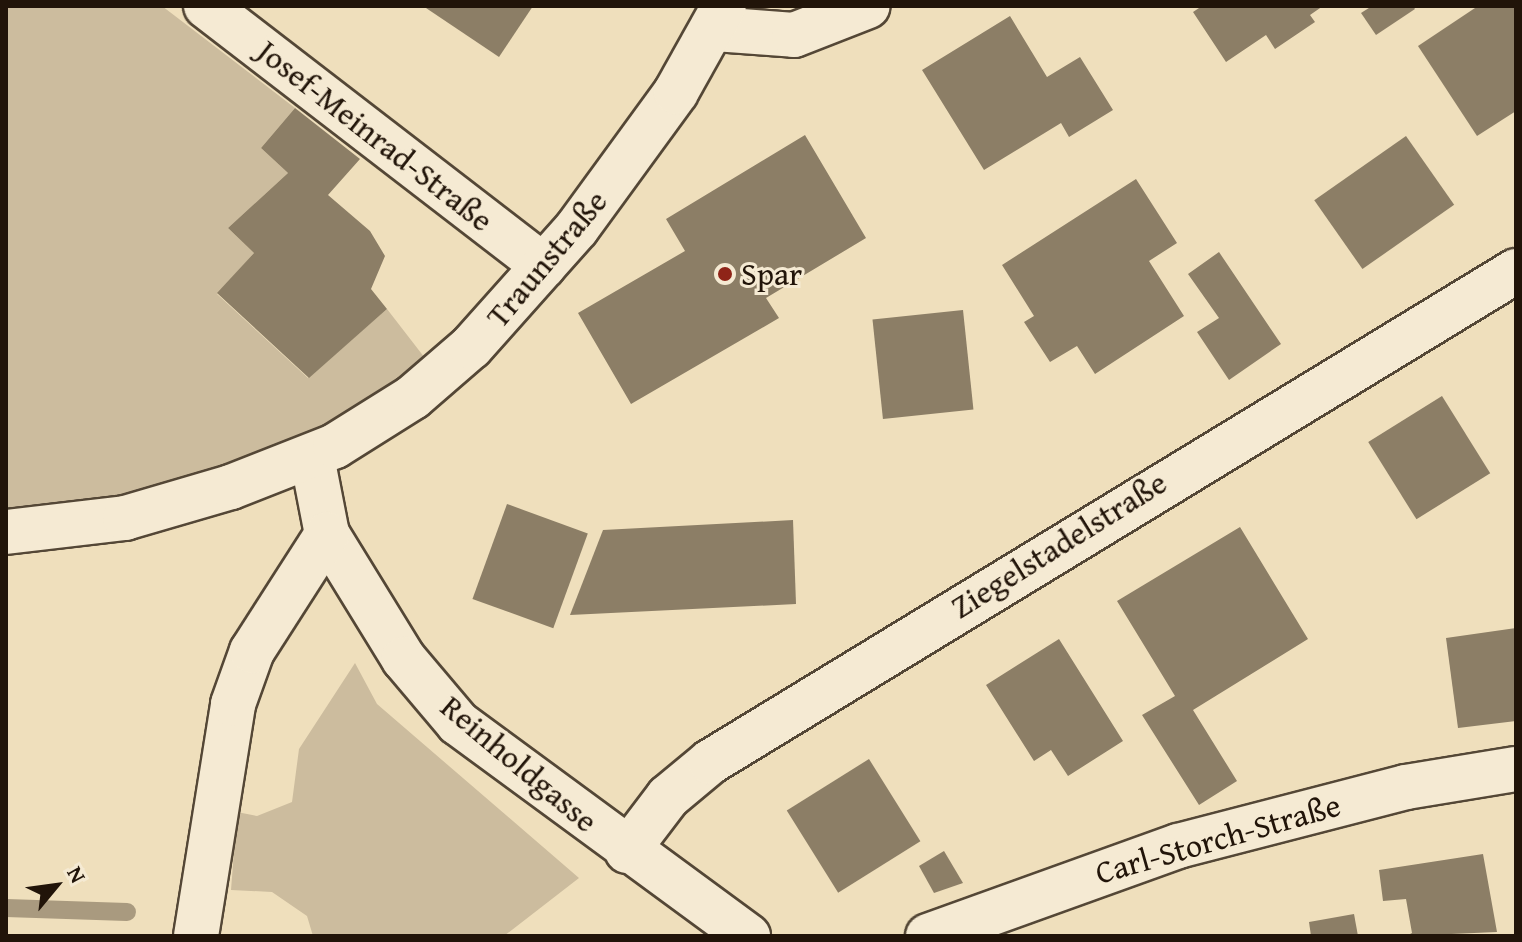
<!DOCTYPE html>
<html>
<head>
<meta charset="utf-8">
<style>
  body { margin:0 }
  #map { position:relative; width:1522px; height:942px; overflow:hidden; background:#efdfbc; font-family:"Gentium Book Plus",serif }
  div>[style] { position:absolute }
  .green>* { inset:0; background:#ccbc9e }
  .stream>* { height:18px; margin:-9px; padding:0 9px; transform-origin:9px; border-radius:9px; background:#a99a7f }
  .building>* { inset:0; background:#8c7e66; transform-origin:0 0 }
  .roads { filter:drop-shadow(2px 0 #544736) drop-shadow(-2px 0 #544736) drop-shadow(0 2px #544736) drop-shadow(0 -2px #544736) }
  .street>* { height:44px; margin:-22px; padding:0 22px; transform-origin:22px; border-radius:22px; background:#f5ead3 }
  .dots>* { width:22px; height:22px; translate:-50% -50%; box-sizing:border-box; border:4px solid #f5ead3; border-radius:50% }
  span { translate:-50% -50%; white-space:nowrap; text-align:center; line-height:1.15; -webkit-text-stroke:6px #f5ead3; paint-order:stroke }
  .street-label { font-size:32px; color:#211409 }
  .poi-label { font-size:32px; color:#211409 }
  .left { translate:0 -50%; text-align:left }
  .frame { position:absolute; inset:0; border:8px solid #211409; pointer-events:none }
  .north { position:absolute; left:16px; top:846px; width:80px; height:80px; -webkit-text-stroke:6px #f5ead3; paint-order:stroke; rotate:61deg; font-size:22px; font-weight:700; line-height:32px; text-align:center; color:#211409 }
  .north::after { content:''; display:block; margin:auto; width:28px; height:36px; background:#211409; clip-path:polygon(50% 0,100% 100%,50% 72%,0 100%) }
</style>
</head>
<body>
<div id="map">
  <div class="green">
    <i style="clip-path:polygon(6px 6px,162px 6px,295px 108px,261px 148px,288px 173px,228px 228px,254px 253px,217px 294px,308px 378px,387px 309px,428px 362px,340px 425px,259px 465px,6px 522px)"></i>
    <i style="clip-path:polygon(355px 663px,377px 704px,579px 878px,504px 936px,313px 936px,307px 916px,272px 892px,231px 890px,237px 812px,257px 816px,292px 802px,299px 749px)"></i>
  </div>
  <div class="stream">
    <i style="left:6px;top:908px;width:121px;rotate:1.9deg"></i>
  </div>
  <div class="building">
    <i style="clip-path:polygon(423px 6px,533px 6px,499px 57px)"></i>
    <i style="clip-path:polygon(1202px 6px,1323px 6px,1310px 15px,1315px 22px,1275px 49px,1266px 35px,1226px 62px,1193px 12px)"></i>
    <i style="clip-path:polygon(1372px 6px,1413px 6px,1415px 9px,1376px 35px,1361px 13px)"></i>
    <i style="clip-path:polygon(1478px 6px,1516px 6px,1516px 111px,1477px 136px,1418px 46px)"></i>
    <i style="clip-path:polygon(1010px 16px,1047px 77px,1080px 57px,1113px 110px,1069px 137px,1061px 123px,984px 170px,922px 70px)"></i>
    <i style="clip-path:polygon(295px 108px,360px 159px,328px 195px,370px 231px,385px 256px,371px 289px,387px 309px,309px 378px,217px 293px,254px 253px,228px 228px,288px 173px,261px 148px)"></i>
    <i style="clip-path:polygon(805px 135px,866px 238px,766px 298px,779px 318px,631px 404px,578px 313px,685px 251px,666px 219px)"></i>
    <i style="left:1406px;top:136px;width:84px;height:112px;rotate:55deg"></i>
    <i style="clip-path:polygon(1136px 179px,1177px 243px,1149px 261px,1184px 316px,1095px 374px,1077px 346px,1050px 362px,1024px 322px,1034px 316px,1002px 265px)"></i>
    <i style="clip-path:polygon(1219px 252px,1281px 344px,1229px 380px,1197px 332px,1219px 318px,1188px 274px)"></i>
    <i style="left:963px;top:310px;width:100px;height:91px;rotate:84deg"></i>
    <i style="left:1442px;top:396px;width:91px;height:87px;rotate:58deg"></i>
    <i style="left:507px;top:504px;width:86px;height:101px;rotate:20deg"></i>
    <i style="clip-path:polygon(793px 520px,796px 604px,570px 615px,603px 530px)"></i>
    <i style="clip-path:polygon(1240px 527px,1308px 639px,1193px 710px,1237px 781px,1199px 805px,1142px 715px,1175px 696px,1117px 601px)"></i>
    <i style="clip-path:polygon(1516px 628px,1516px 721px,1458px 728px,1446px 638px)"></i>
    <i style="clip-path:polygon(1059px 639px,1123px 741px,1068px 776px,1051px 750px,1034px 761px,986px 685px)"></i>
    <i style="left:869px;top:759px;width:97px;height:97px;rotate:58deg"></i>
    <i style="clip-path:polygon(944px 851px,963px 883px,934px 893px,919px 866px)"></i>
    <i style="clip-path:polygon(1483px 854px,1497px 932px,1406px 936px,1412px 933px,1406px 899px,1383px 901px,1379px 870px)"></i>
    <i style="clip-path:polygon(1354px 914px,1358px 936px,1311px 936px,1309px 922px)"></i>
  </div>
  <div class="roads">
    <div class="street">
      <i style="left:206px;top:6px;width:426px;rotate:37.6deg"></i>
      <i style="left:715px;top:29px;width:79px;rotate:4.3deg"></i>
      <i style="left:794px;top:35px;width:79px;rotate:-21.4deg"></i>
      <i style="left:312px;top:457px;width:78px;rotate:79deg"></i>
      <i style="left:327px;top:534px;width:147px;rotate:58.4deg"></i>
      <i style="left:404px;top:659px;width:84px;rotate:49.8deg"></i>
      <i style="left:458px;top:723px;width:360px;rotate:36.3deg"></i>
      <i style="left:6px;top:532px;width:120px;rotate:-6.7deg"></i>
      <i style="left:125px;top:518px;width:110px;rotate:-16.3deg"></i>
      <i style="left:231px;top:487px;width:112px;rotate:-21.5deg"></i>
      <i style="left:335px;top:446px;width:92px;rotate:-32.1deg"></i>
      <i style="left:413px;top:397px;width:77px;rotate:-40.8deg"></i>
      <i style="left:471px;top:347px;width:159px;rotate:-48.3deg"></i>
      <i style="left:577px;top:228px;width:168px;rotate:-53.9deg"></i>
      <i style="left:676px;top:92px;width:98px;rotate:-60.8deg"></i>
      <i style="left:627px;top:851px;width:68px;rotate:-52.8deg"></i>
      <i style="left:668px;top:797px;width:55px;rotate:-39.8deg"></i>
      <i style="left:710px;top:762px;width:944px;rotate:-31.35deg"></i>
      <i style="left:196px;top:936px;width:235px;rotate:-80.9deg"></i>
      <i style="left:233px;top:704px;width:56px;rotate:-70.3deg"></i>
      <i style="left:252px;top:651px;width:139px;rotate:-57.3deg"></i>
      <i style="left:928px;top:936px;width:266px;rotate:-19.8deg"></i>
      <i style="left:1178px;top:846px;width:236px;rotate:-14.5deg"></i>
      <i style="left:1406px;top:787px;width:111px;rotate:-9.3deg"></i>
    </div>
  </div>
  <div class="dots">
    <i style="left:725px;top:274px;background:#8f2418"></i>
  </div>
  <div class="street-label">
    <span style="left:375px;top:136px;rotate:38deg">Josef-Meinrad-Straße</span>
    <span style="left:547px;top:259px;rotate:-50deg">Traunstraße</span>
    <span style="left:1059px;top:545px;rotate:-32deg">Ziegelstadelstraße</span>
    <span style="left:519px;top:764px;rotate:40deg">Reinholdgasse</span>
    <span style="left:1218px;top:839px;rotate:-16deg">Carl-Storch-Straße</span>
  </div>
  <div class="poi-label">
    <span class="left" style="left:741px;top:274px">Spar</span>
  </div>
  <div class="frame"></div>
  <div class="north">N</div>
</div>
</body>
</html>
